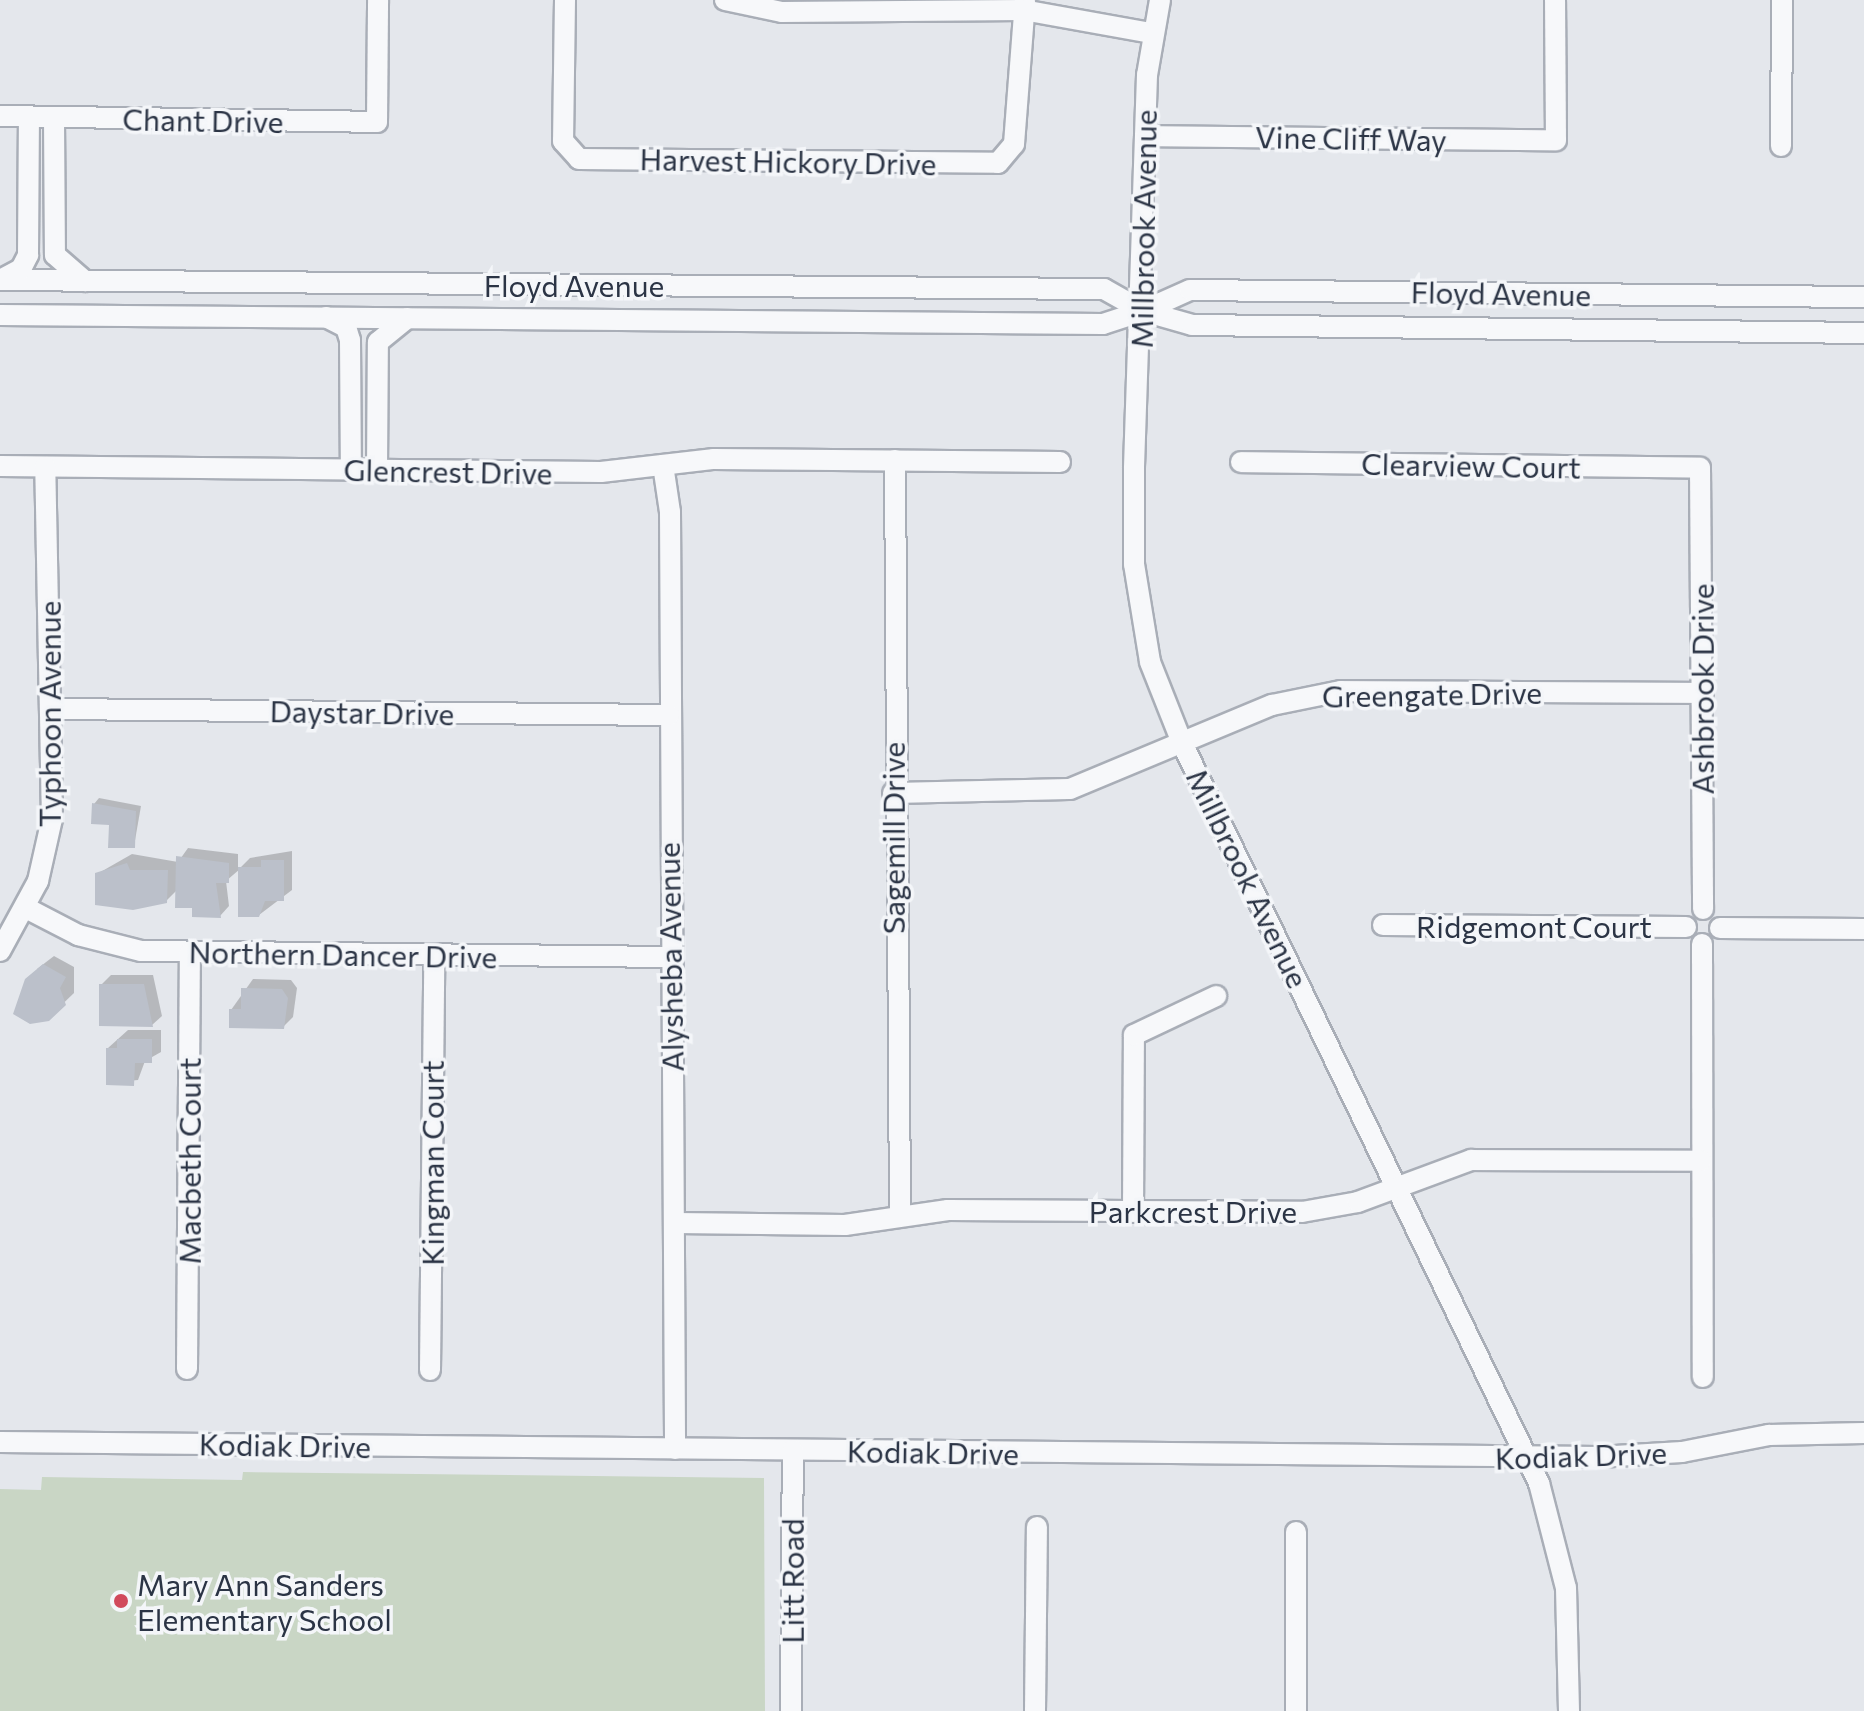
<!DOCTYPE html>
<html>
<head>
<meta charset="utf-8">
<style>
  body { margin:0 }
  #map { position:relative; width:1864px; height:1711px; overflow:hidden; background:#e4e7ec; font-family:Commissioner,sans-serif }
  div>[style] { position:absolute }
  .green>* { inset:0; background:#c9d6c5 }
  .shadow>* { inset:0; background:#0003 }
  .building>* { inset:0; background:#bbc0ca }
  .roads { filter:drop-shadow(2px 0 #a9aeb7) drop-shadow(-2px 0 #a9aeb7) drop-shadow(0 2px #a9aeb7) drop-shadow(0 -2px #a9aeb7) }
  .minor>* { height:20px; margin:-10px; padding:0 10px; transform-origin:10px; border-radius:10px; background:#f7f8fa }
  .dots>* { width:22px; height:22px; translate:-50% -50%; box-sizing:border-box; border:4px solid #f4f6f9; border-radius:50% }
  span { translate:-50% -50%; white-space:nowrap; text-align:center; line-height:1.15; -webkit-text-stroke:7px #f4f6f9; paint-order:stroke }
  .street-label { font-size:30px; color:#2b3445 }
  .poi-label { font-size:30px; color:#2b3445 }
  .left { translate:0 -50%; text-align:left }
</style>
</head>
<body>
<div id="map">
  <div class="green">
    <i style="clip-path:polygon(243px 1472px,764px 1478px,765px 1711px,0 1711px,0 1489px,41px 1490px,42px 1477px,242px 1480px)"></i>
  </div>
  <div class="shadow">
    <i style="clip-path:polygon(99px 798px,141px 806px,134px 846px,94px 804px)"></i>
    <i style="clip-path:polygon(188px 848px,238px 854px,238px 870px,250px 858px,292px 851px,292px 890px,259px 915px,240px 869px,226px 881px,229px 906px,220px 916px,177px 890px,166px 901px,97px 874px,132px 854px,178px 862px)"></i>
    <i style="clip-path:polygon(54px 956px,74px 967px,74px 993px,48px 1018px,37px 969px)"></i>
    <i style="clip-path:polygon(111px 975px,153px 975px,162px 1016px,152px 1025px,101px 985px)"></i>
    <i style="clip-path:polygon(253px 979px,291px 980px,297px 988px,293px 1017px,283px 1027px,231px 1010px)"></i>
    <i style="clip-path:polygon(128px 1030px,161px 1030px,161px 1052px,145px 1061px,138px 1080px,108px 1083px,108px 1048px)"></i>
  </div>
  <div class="building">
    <i style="clip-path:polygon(92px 803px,136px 811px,135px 848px,108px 848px,109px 825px,91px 824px)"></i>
    <i style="clip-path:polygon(176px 856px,229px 863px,229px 883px,216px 883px,221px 918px,192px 917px,192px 908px,175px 908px)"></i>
    <i style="clip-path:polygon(261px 860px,284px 860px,284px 901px,265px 901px,259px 917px,238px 917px,238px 867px,261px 867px)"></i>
    <i style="clip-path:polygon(127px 863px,130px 870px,168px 870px,167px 903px,133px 910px,95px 905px,95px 873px)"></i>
    <i style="clip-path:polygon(43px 964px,66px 977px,60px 988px,66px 1005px,49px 1021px,30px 1024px,13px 1014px,25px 979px)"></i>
    <i style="clip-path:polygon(99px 984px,144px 984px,153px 1027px,99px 1026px)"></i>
    <i style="clip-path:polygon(241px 988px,282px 989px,288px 998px,284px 1029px,229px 1028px,229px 1009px,241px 1009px)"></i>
    <i style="clip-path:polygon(117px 1039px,152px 1039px,152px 1063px,135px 1063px,134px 1086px,106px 1085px,106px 1048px,117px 1048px)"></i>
  </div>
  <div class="roads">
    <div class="minor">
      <i style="left:565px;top:0;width:141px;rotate:90.8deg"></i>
      <i style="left:563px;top:141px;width:24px;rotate:48deg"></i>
      <i style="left:579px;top:159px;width:419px;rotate:0.5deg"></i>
      <i style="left:998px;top:163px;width:25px;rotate:-50deg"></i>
      <i style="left:1014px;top:144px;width:144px;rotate:-85.6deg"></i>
      <i style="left:725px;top:0;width:58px;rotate:11.9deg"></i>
      <i style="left:782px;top:12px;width:241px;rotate:-0.5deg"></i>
      <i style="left:1023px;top:10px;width:130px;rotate:10.2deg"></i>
      <i style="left:1160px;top:0;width:76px;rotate:99.8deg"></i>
      <i style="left:1147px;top:75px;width:394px;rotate:91.9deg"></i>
      <i style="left:1134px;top:469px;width:95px;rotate:90deg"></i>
      <i style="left:1134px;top:564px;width:99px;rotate:80.7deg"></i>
      <i style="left:1150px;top:662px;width:87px;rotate:68.4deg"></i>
      <i style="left:1182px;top:743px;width:822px;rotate:64.25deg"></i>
      <i style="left:1539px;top:1483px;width:108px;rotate:75.6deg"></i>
      <i style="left:1566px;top:1588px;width:123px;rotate:88.6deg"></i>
      <i style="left:0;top:116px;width:377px;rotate:0.9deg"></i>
      <i style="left:377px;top:122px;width:122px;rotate:-89.5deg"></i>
      <i style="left:54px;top:119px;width:136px;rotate:89.6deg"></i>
      <i style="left:55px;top:255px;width:40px;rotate:41deg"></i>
      <i style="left:1145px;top:136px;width:411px;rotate:0.6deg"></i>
      <i style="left:1556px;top:140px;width:140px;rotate:-90.4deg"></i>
      <i style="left:1781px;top:146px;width:146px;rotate:-89.6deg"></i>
      <i style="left:0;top:280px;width:1104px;rotate:0.47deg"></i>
      <i style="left:1104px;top:289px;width:45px;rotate:29.4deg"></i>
      <i style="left:1143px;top:311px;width:51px;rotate:-24.1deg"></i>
      <i style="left:1190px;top:290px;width:674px;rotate:0.6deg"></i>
      <i style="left:0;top:280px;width:24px;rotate:-28deg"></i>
      <i style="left:21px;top:269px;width:16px;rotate:-63deg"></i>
      <i style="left:28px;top:255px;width:136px;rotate:-89.6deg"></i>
      <i style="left:0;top:315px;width:1103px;rotate:0.47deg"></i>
      <i style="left:1103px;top:324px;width:42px;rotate:-18deg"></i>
      <i style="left:1143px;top:311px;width:51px;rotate:15.9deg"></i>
      <i style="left:1192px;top:325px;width:672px;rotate:0.68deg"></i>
      <i style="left:326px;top:317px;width:22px;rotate:27deg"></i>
      <i style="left:346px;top:327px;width:14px;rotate:73deg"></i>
      <i style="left:350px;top:340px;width:130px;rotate:89.6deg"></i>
      <i style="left:895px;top:460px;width:755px;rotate:89.62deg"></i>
      <i style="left:1241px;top:462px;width:459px;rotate:0.7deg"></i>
      <i style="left:1700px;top:468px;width:441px;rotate:89.6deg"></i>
      <i style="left:663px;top:465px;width:48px;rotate:81.5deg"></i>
      <i style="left:670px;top:512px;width:937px;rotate:89.69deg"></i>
      <i style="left:0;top:466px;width:601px;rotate:0.57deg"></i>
      <i style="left:601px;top:472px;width:114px;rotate:-6.6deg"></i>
      <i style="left:714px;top:459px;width:346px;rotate:0.5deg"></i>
      <i style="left:377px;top:470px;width:128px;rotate:-89.6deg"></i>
      <i style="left:378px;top:342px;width:38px;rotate:-39deg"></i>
      <i style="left:55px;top:709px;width:614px;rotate:0.56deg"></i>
      <i style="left:893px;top:793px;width:177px;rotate:-1.3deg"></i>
      <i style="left:1070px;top:789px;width:219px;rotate:-22.6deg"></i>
      <i style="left:1272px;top:705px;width:70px;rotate:-11.5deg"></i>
      <i style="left:1341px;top:691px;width:362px;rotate:0.3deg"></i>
      <i style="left:26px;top:908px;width:59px;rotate:27.4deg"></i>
      <i style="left:78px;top:935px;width:65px;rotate:14.3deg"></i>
      <i style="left:141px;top:951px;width:527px;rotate:0.65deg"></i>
      <i style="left:1383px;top:925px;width:303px;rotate:0.4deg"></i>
      <i style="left:1720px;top:928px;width:144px;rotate:0.4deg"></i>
      <i style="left:1702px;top:944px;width:433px;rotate:89.9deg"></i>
      <i style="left:0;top:951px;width:80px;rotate:-61.5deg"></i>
      <i style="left:38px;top:881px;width:64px;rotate:-77.3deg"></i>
      <i style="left:52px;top:819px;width:352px;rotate:-91.1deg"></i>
      <i style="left:1133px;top:1212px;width:177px;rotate:-89.7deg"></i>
      <i style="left:1134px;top:1035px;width:91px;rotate:-25.4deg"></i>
      <i style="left:676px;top:1223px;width:169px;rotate:0.7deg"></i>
      <i style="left:845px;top:1225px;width:104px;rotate:-8.3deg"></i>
      <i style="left:948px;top:1210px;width:354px;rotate:0.3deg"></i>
      <i style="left:1302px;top:1212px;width:57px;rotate:-10.1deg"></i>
      <i style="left:1358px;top:1202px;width:121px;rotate:-20.4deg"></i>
      <i style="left:1471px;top:1160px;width:230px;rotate:0.2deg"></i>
      <i style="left:187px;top:1369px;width:416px;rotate:-89.6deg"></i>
      <i style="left:430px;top:1370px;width:415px;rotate:-89.4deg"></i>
      <i style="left:0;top:1442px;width:1598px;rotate:0.54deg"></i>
      <i style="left:1598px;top:1457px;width:84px;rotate:-3.4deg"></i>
      <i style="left:1682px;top:1452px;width:89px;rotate:-11.1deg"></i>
      <i style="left:1769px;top:1435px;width:95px;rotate:-1.2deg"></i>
      <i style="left:791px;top:1711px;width:261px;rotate:-89.6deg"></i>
      <i style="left:1035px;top:1711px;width:184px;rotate:-89.4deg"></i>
      <i style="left:1296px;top:1711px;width:179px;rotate:-90deg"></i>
    </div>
  </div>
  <div class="dots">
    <i style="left:121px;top:1601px;background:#d1495b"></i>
  </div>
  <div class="street-label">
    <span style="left:203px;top:120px;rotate:1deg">Chant Drive</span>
    <span style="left:1351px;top:138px;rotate:1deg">Vine Cliff Way</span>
    <span style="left:788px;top:161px;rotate:1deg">Harvest Hickory Drive</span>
    <span style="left:1143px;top:229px;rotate:-89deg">Millbrook Avenue</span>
    <span style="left:574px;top:285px">Floyd Avenue</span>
    <span style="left:1501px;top:293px;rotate:1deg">Floyd Avenue</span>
    <span style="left:1471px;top:465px;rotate:1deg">Clearview Court</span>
    <span style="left:448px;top:471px;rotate:1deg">Glencrest Drive</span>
    <span style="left:1702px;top:689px;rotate:-90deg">Ashbrook Drive</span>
    <span style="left:1432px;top:694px;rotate:-1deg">Greengate Drive</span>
    <span style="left:362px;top:712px;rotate:1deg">Daystar Drive</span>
    <span style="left:49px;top:714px;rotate:-90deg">Typhoon Avenue</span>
    <span style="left:893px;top:838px;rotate:-90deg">Sagemill Drive</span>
    <span style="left:1248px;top:878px;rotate:64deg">Millbrook Avenue</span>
    <span style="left:1534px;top:926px">Ridgemont Court</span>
    <span style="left:343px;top:954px;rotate:1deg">Northern Dancer Drive</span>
    <span style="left:670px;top:957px;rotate:-91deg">Alysheba Avenue</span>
    <span style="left:189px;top:1161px;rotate:-90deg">Macbeth Court</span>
    <span style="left:432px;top:1163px;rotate:-90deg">Kingman Court</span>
    <span style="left:1193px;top:1211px">Parkcrest Drive</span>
    <span style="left:285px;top:1445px;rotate:1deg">Kodiak Drive</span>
    <span style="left:933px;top:1452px;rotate:1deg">Kodiak Drive</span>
    <span style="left:1581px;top:1455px;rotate:-2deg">Kodiak Drive</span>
    <span style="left:792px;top:1581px;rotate:-90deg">Litt Road</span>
  </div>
  <div class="poi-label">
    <span class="left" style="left:137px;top:1601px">Mary Ann Sanders<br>Elementary School</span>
  </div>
</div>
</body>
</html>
